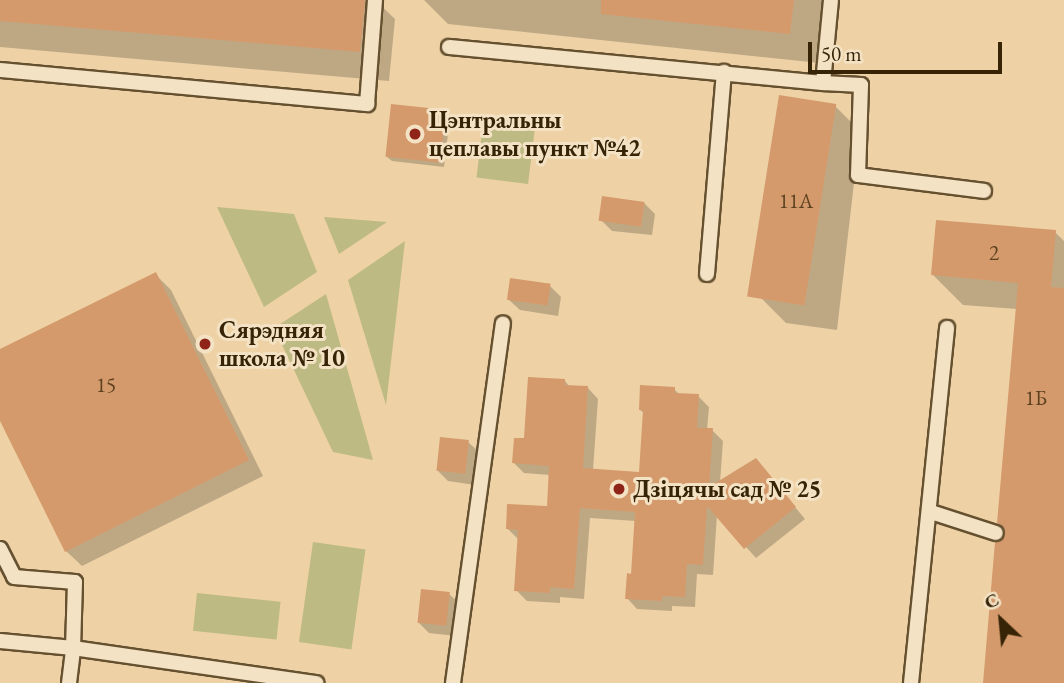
<!DOCTYPE html>
<html>
<head>
<meta charset="utf-8">
<style>
  body { margin:0 }
  #map { position:relative; width:1064px; height:683px; overflow:hidden; background:#eed2a6; font-family:"EB Garamond",serif }
  div>[style] { position:absolute }
  .green>* { inset:0; background:#beba83; transform-origin:0 0 }
  .shadow>* { inset:0; background:#0003 }
  .building>* { inset:0; background:#d59a6c; transform-origin:0 0 }
  .roads { filter:drop-shadow(2px 0 #65502f) drop-shadow(-2px 0 #65502f) drop-shadow(0 2px #65502f) drop-shadow(0 -2px #65502f) }
  .service>* { height:14px; margin:-7px; padding:0 7px; transform-origin:7px; border-radius:7px; background:#f4e2c5 }
  .dots>* { width:19px; height:19px; translate:-50% -50%; box-sizing:border-box; border:4px solid #f4e2c5; border-radius:50% }
  span { translate:-50% -50%; white-space:nowrap; text-align:center; line-height:1.15; -webkit-text-stroke:6px #f4e2c5; paint-order:stroke }
  .number-label { font-size:21px; color:#5e4220 }
  .number-label span { -webkit-text-stroke-width:0 }
  .poi-label { font-size:24px; color:#372407; font-weight:700 }
  .left { translate:0 -50%; text-align:left }
  .north { position:absolute; left:966px; top:585px; width:70px; height:70px; -webkit-text-stroke:5px #f4e2c5; paint-order:stroke; rotate:334deg; font-size:19px; font-weight:700; line-height:28px; text-align:center; color:#372407 }
  .north::after { content:''; display:block; margin:auto; width:24px; height:32px; background:#372407; clip-path:polygon(50% 0,100% 100%,50% 72%,0 100%) }
  .scale { position:absolute; left:808px; top:42px; width:194px; height:32px; box-sizing:border-box; border:4px solid #372407; border-top:0; padding-left:9px; font-size:21px; line-height:24px; white-space:nowrap; color:#372407; -webkit-text-stroke:5px #f4e2c5; paint-order:stroke }
</style>
</head>
<body>
<div id="map">
  <div class="green">
    <i style="left:484px;top:116px;width:52px;height:62px;rotate:7deg"></i>
    <i style="clip-path:polygon(217px 207px,294px 214px,317px 272px,264px 307px)"></i>
    <i style="clip-path:polygon(324px 217px,387px 222px,339px 254px)"></i>
    <i style="clip-path:polygon(405px 241px,386px 405px,348px 280px)"></i>
    <i style="clip-path:polygon(326px 294px,373px 460px,333px 452px,274px 328px)"></i>
    <i style="left:313px;top:542px;width:53px;height:101px;rotate:8deg"></i>
    <i style="left:197px;top:593px;width:84px;height:38px;rotate:6deg"></i>
  </div>
  <div class="shadow">
    <i style="clip-path:polygon(0 0,375px 0,395px 19px,389px 81px,0 47px)"></i>
    <i style="clip-path:polygon(424px 0,822px 0,826px 5px,820px 63px,448px 24px)"></i>
    <i style="clip-path:polygon(835px 106px,860px 131px,837px 330px,786px 323px,760px 297px)"></i>
    <i style="clip-path:polygon(445px 112px,450px 117px,444px 167px,392px 161px,387px 157px)"></i>
    <i style="clip-path:polygon(644px 203px,655px 214px,652px 235px,612px 231px,601px 220px)"></i>
    <i style="clip-path:polygon(1055px 232px,1064px 241px,1064px 683px,985px 683px,1007px 536px,998px 522px,1017px 309px,963px 305px,933px 275px)"></i>
    <i style="clip-path:polygon(155px 274px,171px 290px,263px 476px,82px 566px,66px 551px,0 417px,0 351px)"></i>
    <i style="clip-path:polygon(550px 286px,561px 297px,558px 316px,520px 310px,509px 300px)"></i>
    <i style="clip-path:polygon(565px 381px,570px 387px,588px 388px,598px 399px,593px 470px,641px 474px,645px 414px,640px 410px,674px 389px,680px 395px,698px 396px,709px 407px,707px 430px,712px 430px,723px 441px,720px 483px,756px 460px,805px 519px,756px 558px,717px 515px,713px 575px,697px 574px,695px 607px,672px 606px,672px 611px,637px 609px,627px 598px,633px 575px,636px 521px,590px 518px,584px 599px,560px 597px,560px 603px,527px 601px,516px 590px,519px 540px,507px 528px,548px 508px,550px 475px,524px 473px,514px 463px)"></i>
    <i style="clip-path:polygon(468px 442px,479px 452px,475px 485px,448px 481px,438px 471px)"></i>
    <i style="clip-path:polygon(449px 594px,460px 604px,456px 636px,429px 633px,418px 622px)"></i>
  </div>
  <div class="building">
    <i style="clip-path:polygon(0 0,365px 0,360px 52px,0 21px)"></i>
    <i style="clip-path:polygon(601px 0,794px 0,790px 34px,601px 14px)"></i>
    <i style="left:779px;top:95px;width:58px;height:204px;rotate:9deg"></i>
    <i style="left:391px;top:104px;width:55px;height:53px;rotate:6deg"></i>
    <i style="left:602px;top:196px;width:43px;height:25px;rotate:8deg"></i>
    <i style="clip-path:polygon(936px 220px,1056px 230px,1051px 287px,1064px 288px,1064px 683px,983px 683px,995px 542px,1005px 535px,1004px 527px,997px 523px,1018px 283px,931px 275px)"></i>
    <i style="clip-path:polygon(156px 272px,249px 460px,65px 552px,0 421px,0 349px)"></i>
    <i style="left:510px;top:278px;width:41px;height:22px;rotate:8deg"></i>
    <i style="clip-path:polygon(528px 377px,565px 379px,565px 385px,588px 386px,583px 468px,639px 472px,643px 410px,639px 410px,640px 385px,675px 387px,675px 393px,699px 394px,697px 428px,713px 428px,709px 487px,756px 458px,796px 507px,744px 549px,707px 506px,703px 565px,687px 564px,685px 597px,662px 596px,662px 601px,625px 599px,627px 573px,631px 574px,635px 512px,580px 508px,574px 589px,550px 587px,550px 593px,514px 591px,518px 530px,506px 529px,507px 504px,547px 506px,549px 466px,512px 463px,514px 438px,524px 438px)"></i>
    <i style="left:440px;top:437px;width:29px;height:34px;rotate:6deg"></i>
    <i style="left:421px;top:589px;width:29px;height:34px;rotate:6deg"></i>
  </div>
  <div class="roads">
    <div class="service">
      <i style="left:449px;top:47px;width:376px;rotate:5.5deg"></i>
      <i style="left:823px;top:83px;width:83px;rotate:-84.5deg"></i>
      <i style="left:0;top:70px;width:369px;rotate:5.3deg"></i>
      <i style="left:367px;top:104px;width:104px;rotate:-85.6deg"></i>
      <i style="left:823px;top:83px;width:38px;rotate:3deg"></i>
      <i style="left:861px;top:85px;width:90px;rotate:91.9deg"></i>
      <i style="left:858px;top:175px;width:127px;rotate:7.2deg"></i>
      <i style="left:707px;top:274px;width:203px;rotate:-85.2deg"></i>
      <i style="left:931px;top:512px;width:68px;rotate:17.9deg"></i>
      <i style="left:0;top:549px;width:31px;rotate:63deg"></i>
      <i style="left:14px;top:577px;width:61px;rotate:4.7deg"></i>
      <i style="left:75px;top:582px;width:66px;rotate:91.7deg"></i>
      <i style="left:73px;top:648px;width:73px;rotate:-174.5deg"></i>
      <i style="left:69px;top:683px;width:35px;rotate:-83deg"></i>
      <i style="left:73px;top:648px;width:246px;rotate:8.2deg"></i>
      <i style="left:453px;top:683px;width:363px;rotate:-82.1deg"></i>
      <i style="left:911px;top:683px;width:357px;rotate:-84.2deg"></i>
    </div>
  </div>
  <div class="dots">
    <i style="left:415px;top:134px;background:#8f2418"></i>
    <i style="left:205px;top:344px;background:#8f2418"></i>
    <i style="left:619px;top:489px;background:#8f2418"></i>
  </div>
  <div class="number-label">
    <span style="left:796px;top:201px">11А</span>
    <span style="left:994px;top:253px">2</span>
    <span style="left:106px;top:385px">15</span>
    <span style="left:1036px;top:398px">1Б</span>
  </div>
  <div class="poi-label">
    <span class="left" style="left:429px;top:134px">Цэнтральны<br>цеплавы пункт №42</span>
    <span class="left" style="left:219px;top:344px">Сярэдняя<br>школа № 10</span>
    <span class="left" style="left:633px;top:489px">Дзіцячы сад № 25</span>
  </div>
  <div class="north">С</div>
  <div class="scale">50 m</div>
</div>
</body>
</html>
